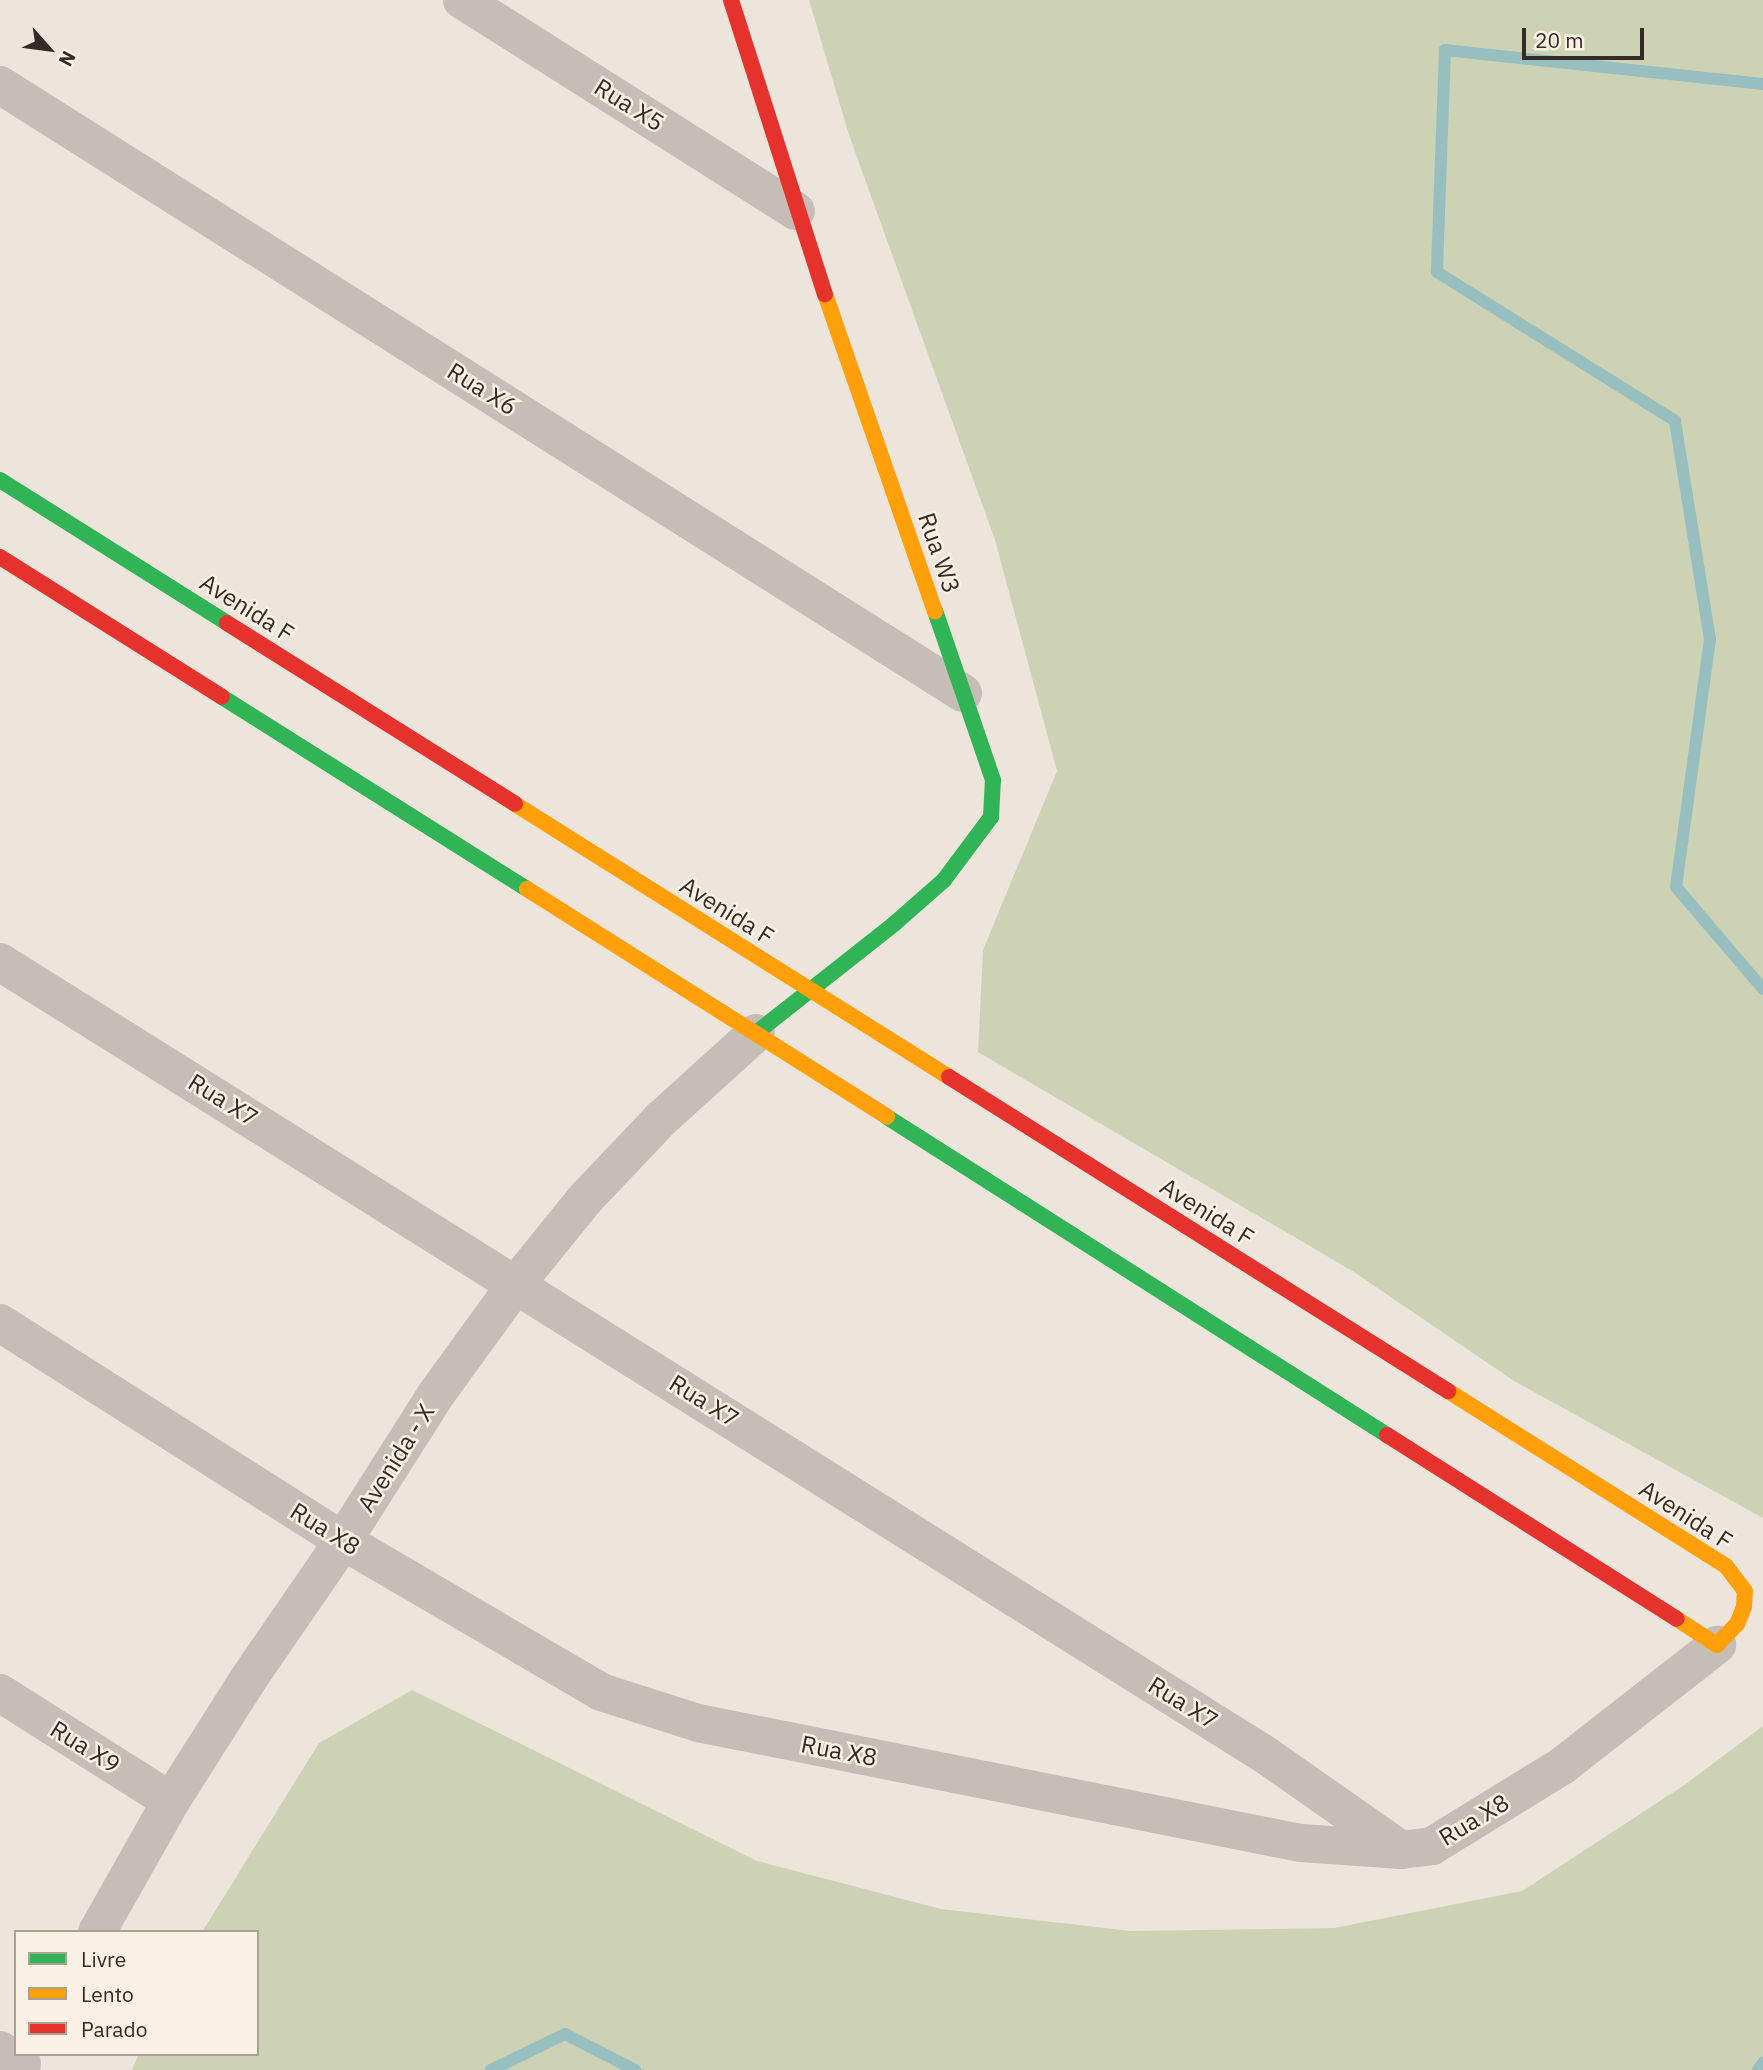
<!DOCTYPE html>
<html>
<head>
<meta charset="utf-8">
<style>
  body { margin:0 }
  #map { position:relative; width:1763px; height:2070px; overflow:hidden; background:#ede5dc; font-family:"IBM Plex Sans",sans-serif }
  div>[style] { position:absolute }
  .green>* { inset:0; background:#cdd2b5 }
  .stream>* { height:12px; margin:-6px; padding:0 6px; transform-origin:6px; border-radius:6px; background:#98bfbf }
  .street>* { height:38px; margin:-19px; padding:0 19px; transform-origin:19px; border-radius:19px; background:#c5bdb6 }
  .fast>* { height:16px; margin:-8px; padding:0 8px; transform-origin:8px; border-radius:8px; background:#30b455 }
  .slow>* { height:16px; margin:-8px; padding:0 8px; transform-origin:8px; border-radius:8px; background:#ff9f0a }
  .jam>* { height:16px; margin:-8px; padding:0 8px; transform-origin:8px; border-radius:8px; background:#e5322d }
  span { translate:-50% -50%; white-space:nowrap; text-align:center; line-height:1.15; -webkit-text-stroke:5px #faf0e3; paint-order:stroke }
  .street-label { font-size:24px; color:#352a25 }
  .legend { position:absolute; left:14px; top:1930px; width:245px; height:126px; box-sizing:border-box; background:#faf0e3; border:2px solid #aba197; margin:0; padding:9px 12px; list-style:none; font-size:21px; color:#352a25 }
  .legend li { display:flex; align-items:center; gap:14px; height:35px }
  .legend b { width:35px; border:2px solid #aba197 }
  .north { position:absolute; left:14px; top:14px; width:70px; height:70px; -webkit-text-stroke:5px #faf0e3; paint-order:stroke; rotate:118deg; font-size:19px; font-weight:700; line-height:28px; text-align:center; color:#352a25 }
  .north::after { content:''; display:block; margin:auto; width:24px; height:32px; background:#352a25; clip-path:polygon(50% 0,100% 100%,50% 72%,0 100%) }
  .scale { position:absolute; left:1522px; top:28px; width:122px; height:32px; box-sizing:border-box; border:4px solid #352a25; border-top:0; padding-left:9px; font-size:21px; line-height:24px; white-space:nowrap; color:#352a25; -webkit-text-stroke:5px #faf0e3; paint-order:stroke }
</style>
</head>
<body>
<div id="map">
  <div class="green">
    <i style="clip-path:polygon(809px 0,1763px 0,1763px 1518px,1514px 1381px,1354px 1272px,978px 1052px,983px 950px,1057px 771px,995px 540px,849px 135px)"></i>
    <i style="clip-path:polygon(412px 1690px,757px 1861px,941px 1909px,1131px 1931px,1334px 1928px,1522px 1891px,1686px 1784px,1763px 1726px,1763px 2070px,132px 2070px,139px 2054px,257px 2054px,257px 1932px,202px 1932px,319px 1743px)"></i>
  </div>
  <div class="stream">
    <i style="left:1763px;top:84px;width:320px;rotate:-173.9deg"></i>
    <i style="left:1445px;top:50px;width:222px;rotate:92.1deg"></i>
    <i style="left:1437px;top:272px;width:281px;rotate:32deg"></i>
    <i style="left:1675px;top:421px;width:221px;rotate:80.9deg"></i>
    <i style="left:1710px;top:639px;width:250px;rotate:97.8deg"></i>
    <i style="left:1676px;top:887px;width:134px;rotate:49.5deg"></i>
    <i style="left:491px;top:2070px;width:82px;rotate:-25.9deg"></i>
    <i style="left:565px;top:2034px;width:79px;rotate:27.2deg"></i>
    <i style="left:1758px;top:2070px;width:9px;rotate:-54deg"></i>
  </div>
  <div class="street">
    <i style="left:462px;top:0;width:395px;rotate:32.3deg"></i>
    <i style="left:0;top:85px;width:1139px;rotate:32.27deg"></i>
    <i style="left:0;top:962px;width:1495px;rotate:32.07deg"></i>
    <i style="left:1267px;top:1756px;width:164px;rotate:35deg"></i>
    <i style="left:0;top:1323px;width:406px;rotate:32.4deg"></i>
    <i style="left:343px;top:1541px;width:299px;rotate:30.3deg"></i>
    <i style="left:601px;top:1692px;width:102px;rotate:17.7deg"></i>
    <i style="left:698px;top:1723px;width:615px;rotate:11.26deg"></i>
    <i style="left:1301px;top:1843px;width:100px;rotate:4deg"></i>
    <i style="left:1401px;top:1850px;width:31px;rotate:-7deg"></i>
    <i style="left:1432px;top:1846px;width:153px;rotate:-31.6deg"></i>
    <i style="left:1562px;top:1766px;width:197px;rotate:-38deg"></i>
    <i style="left:0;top:1693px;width:202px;rotate:32.3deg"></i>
    <i style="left:97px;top:1932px;width:150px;rotate:-60.5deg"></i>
    <i style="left:171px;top:1801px;width:146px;rotate:-57.6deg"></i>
    <i style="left:249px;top:1678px;width:166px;rotate:-55.5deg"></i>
    <i style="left:343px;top:1541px;width:175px;rotate:-57.6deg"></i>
    <i style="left:437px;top:1393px;width:136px;rotate:-54deg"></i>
    <i style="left:517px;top:1283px;width:108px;rotate:-51deg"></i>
    <i style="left:585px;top:1199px;width:110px;rotate:-46.5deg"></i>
    <i style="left:661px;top:1119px;width:128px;rotate:-42.2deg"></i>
    <i style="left:0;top:2050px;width:26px;rotate:32deg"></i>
  </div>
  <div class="fast">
    <i style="left:0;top:480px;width:268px;rotate:32.2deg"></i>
    <i style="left:222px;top:697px;width:360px;rotate:32.2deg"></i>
    <i style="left:756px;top:1033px;width:176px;rotate:-38.3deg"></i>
    <i style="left:894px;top:924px;width:67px;rotate:-41.3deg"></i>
    <i style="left:944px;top:880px;width:79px;rotate:-53.3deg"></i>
    <i style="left:991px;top:817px;width:37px;rotate:-87deg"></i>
    <i style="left:993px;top:780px;width:179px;rotate:-108.9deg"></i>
    <i style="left:887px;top:1117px;width:593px;rotate:32.46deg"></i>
  </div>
  <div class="slow">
    <i style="left:825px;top:294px;width:336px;rotate:70.9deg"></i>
    <i style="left:515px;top:804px;width:513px;rotate:32.17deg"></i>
    <i style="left:527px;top:889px;width:426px;rotate:32.3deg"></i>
    <i style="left:1448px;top:1391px;width:328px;rotate:32.2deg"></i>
    <i style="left:1726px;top:1566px;width:31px;rotate:53deg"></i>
    <i style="left:1745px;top:1591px;width:16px;rotate:94deg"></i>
    <i style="left:1744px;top:1607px;width:18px;rotate:112deg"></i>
    <i style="left:1737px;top:1624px;width:29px;rotate:134deg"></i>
    <i style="left:1717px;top:1645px;width:48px;rotate:-147deg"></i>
  </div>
  <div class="jam">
    <i style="left:731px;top:0;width:309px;rotate:72.3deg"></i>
    <i style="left:0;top:557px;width:262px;rotate:32.2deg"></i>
    <i style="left:227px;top:623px;width:340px;rotate:32.1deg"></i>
    <i style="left:949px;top:1077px;width:590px;rotate:32.18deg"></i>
    <i style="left:1387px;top:1435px;width:343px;rotate:32.4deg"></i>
  </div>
  <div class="street-label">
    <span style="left:629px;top:105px;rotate:32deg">Rua X5</span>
    <span style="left:482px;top:389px;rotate:32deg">Rua X6</span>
    <span style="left:939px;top:553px;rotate:71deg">Rua W3</span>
    <span style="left:247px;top:608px;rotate:32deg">Avenida F</span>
    <span style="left:727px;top:911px;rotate:32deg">Avenida F</span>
    <span style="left:223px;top:1100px;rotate:32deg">Rua X7</span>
    <span style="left:1207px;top:1212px;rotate:32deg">Avenida F</span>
    <span style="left:704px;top:1401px;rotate:32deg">Rua X7</span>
    <span style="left:396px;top:1458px;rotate:-58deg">Avenida - X</span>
    <span style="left:1686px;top:1515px;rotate:33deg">Avenida F</span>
    <span style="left:325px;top:1529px;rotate:32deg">Rua X8</span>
    <span style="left:1183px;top:1703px;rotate:32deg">Rua X7</span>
    <span style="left:85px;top:1747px;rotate:32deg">Rua X9</span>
    <span style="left:839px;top:1751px;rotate:11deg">Rua X8</span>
    <span style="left:1474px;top:1820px;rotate:-31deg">Rua X8</span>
  </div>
  <ul class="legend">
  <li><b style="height:9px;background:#30b455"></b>Livre</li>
  <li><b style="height:9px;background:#ff9f0a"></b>Lento</li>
  <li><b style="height:9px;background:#e5322d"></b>Parado</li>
  </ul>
  <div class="north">N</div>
  <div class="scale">20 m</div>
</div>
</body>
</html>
